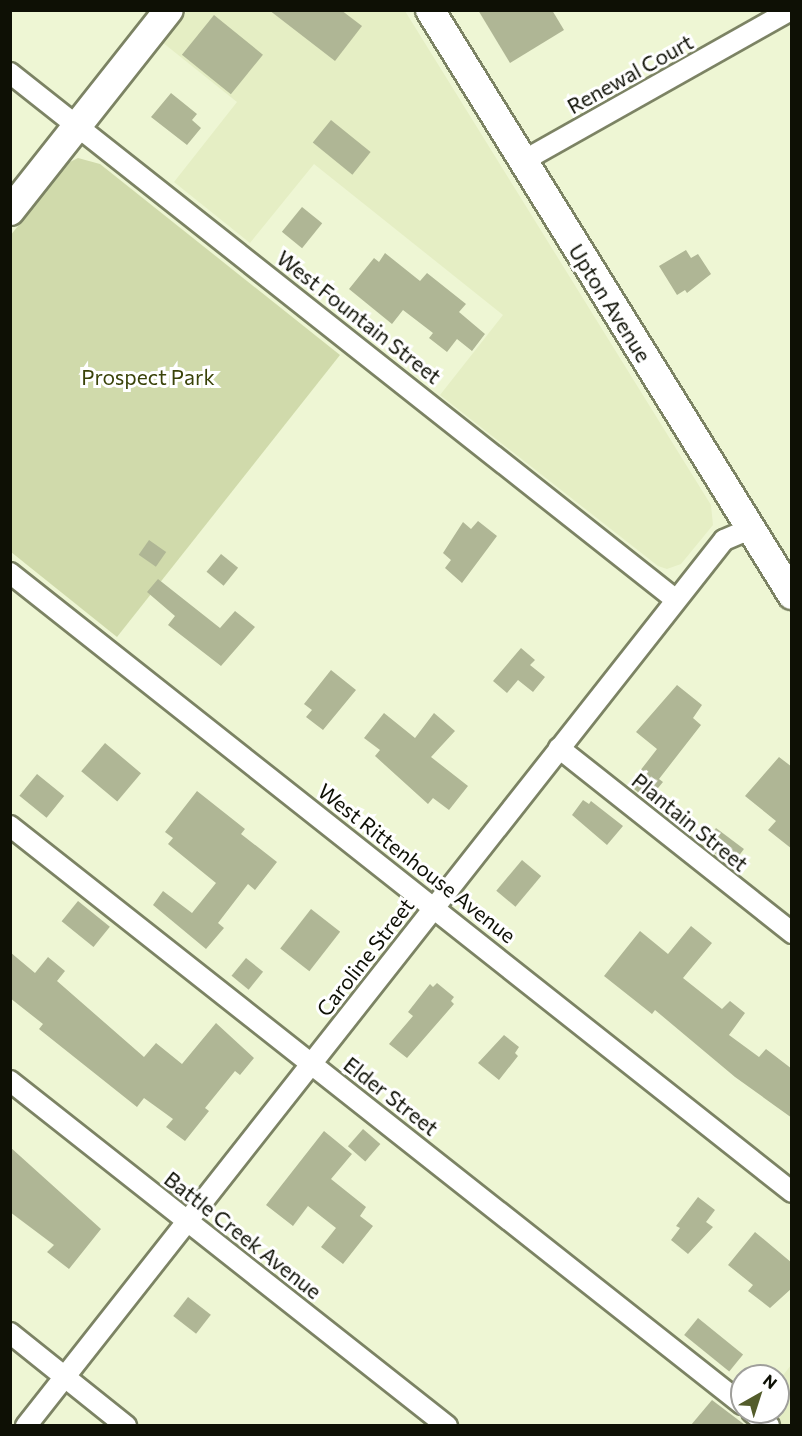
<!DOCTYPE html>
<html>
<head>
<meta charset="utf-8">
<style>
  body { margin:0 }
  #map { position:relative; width:802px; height:1436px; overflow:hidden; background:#eef6d4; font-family:Commissioner,sans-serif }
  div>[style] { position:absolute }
  .built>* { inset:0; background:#e5eec4 }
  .green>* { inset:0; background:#d0daab }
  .building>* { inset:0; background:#afb695; transform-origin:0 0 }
  .roads { filter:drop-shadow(2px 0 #7c8364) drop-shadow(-2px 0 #7c8364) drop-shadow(0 2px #7c8364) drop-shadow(0 -2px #7c8364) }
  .street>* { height:20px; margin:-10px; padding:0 10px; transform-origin:10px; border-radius:10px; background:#fff }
  .secondary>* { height:28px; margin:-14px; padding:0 14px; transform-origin:14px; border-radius:14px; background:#fff }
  span { translate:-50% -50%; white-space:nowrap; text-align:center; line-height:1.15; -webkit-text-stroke:6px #fff; paint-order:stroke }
  .street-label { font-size:21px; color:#0e1005 }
  .park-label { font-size:21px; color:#3a4309 }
  .frame { position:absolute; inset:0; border:12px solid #0e1005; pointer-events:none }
  .north { position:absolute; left:730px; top:1364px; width:60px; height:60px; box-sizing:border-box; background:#fff; border:2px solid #9f9f9b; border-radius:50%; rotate:39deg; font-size:16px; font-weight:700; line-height:24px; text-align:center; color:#0e1005 }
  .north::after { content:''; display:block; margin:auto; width:21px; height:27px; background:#535c2b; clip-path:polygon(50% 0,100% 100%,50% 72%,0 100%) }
</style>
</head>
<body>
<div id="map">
  <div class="built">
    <i style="clip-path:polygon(187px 11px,405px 11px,711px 505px,713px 525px,681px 564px,667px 569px,658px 566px,440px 395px,503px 315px,314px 164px,250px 243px,174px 182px,237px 102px,162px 42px)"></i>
    <i style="clip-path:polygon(791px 1365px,791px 1425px,779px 1425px,762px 1412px,778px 1412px,778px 1382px)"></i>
  </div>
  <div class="green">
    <i style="clip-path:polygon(78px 158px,100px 164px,340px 355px,117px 637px,11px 552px,10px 236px,68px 163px)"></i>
  </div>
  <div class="building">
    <i style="clip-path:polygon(269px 10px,341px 10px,362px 26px,335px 61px)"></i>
    <i style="clip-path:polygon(478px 10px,552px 10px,564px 30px,510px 63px)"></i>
    <i style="left:214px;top:15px;width:63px;height:51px;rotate:39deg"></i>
    <i style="clip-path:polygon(171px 93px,197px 114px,192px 120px,201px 128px,187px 145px,151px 117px)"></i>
    <i style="left:331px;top:120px;width:51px;height:29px;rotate:39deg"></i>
    <i style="left:302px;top:207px;width:26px;height:32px;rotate:39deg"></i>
    <i style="clip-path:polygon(686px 250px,691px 258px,698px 254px,711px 274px,687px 293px,685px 290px,677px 295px,659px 266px)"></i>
    <i style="clip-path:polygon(385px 253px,420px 281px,427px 273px,466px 304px,459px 312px,485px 334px,472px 351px,457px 339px,447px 352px,429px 338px,433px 333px,403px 310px,392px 324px,349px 289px,374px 258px,379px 262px)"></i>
    <i style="clip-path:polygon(478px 521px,497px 536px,462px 583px,445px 568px,451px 560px,443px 553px,463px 522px,471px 529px)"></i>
    <i style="left:149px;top:540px;width:21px;height:18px;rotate:35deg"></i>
    <i style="left:221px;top:554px;width:22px;height:23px;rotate:39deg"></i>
    <i style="clip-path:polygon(158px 579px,220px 628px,235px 611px,255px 627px,221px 666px,168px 625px,175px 616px,147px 592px)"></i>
    <i style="clip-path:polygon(521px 648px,535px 660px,530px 665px,545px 677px,533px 692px,518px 680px,507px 693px,493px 681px)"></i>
    <i style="clip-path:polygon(331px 670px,356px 690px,323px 730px,306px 717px,312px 710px,304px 704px)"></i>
    <i style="clip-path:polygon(677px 685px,702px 705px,693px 718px,701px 725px,659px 779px,663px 782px,648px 800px,629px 785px,657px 749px,636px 732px)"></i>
    <i style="clip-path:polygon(384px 713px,415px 738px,434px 713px,455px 731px,431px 757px,468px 786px,449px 810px,433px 798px,428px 804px,375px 756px,380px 750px,364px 738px)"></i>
    <i style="left:105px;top:743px;width:47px;height:37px;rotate:40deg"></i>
    <i style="clip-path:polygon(779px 757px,792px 767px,792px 849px,768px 830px,776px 821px,745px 796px)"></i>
    <i style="left:37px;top:774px;width:35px;height:28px;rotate:39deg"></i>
    <i style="clip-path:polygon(197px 791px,245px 829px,241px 834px,277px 862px,255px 890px,248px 884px,218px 923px,224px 928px,206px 949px,153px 905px,163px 891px,192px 913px,216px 883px,168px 844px,173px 838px,165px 832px)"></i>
    <i style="clip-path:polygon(583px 800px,589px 804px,591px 801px,623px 826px,607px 845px,572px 815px)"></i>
    <i style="left:716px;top:828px;width:35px;height:21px;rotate:37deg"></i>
    <i style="left:522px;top:860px;width:25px;height:40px;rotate:40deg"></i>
    <i style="left:78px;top:901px;width:41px;height:26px;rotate:39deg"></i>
    <i style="left:311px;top:909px;width:37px;height:50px;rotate:38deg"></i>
    <i style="clip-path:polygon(691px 926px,712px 943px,683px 978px,722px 1009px,730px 1001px,745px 1013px,729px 1035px,759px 1057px,766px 1049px,792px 1069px,792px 1118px,735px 1077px,655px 1010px,652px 1014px,604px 976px,640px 931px,668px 954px)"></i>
    <i style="clip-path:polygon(10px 952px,35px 973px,48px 957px,65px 971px,57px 981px,144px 1057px,156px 1043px,182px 1064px,216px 1023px,254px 1058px,240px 1075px,235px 1071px,205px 1108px,209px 1111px,185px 1141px,166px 1127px,173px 1119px,144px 1098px,137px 1107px,39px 1029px,43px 1024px,10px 998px)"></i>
    <i style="left:246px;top:958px;width:22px;height:23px;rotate:39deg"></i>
    <i style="clip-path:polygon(437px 983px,454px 997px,451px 1001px,454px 1004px,407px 1058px,389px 1044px,413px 1016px,408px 1012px,430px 984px,433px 987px)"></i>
    <i style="clip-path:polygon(504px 1035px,519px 1047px,515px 1053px,518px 1056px,499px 1080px,478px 1063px)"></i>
    <i style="left:363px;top:1129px;width:23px;height:23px;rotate:41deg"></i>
    <i style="clip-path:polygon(324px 1131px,352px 1154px,331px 1179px,366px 1207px,360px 1216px,373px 1226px,343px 1264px,321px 1247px,336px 1228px,308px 1206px,293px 1226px,266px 1205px)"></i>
    <i style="clip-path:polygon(10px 1147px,101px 1229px,69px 1269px,47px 1252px,54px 1245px,10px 1212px)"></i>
    <i style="clip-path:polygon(698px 1197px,715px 1210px,706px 1222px,713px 1227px,688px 1254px,671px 1240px,680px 1228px,676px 1226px)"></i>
    <i style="clip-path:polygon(755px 1232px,792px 1263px,792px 1288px,770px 1308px,748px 1291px,753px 1285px,728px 1265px)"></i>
    <i style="left:188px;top:1297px;width:29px;height:24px;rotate:38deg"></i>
    <i style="left:698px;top:1318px;width:58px;height:22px;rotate:39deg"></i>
    <i style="clip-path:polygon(712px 1400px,745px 1425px,691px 1425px)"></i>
  </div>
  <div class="roads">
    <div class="street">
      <i style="left:10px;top:73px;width:849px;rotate:38.35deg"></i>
      <i style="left:523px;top:161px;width:308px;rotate:-29.4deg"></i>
      <i style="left:10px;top:573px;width:997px;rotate:38.36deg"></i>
      <i style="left:559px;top:748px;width:298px;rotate:38.4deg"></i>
      <i style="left:10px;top:826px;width:933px;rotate:38.3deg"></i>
      <i style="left:10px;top:1081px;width:557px;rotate:38.29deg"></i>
      <i style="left:10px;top:1333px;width:149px;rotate:38.7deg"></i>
      <i style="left:752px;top:1412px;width:22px;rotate:39deg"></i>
      <i style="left:26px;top:1426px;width:1128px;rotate:-51.77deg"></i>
      <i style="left:724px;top:540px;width:28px;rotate:-23deg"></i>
    </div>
    <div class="secondary">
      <i style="left:430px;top:10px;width:688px;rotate:58.25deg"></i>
      <i style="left:10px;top:211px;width:256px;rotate:-51.7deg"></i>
    </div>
  </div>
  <div class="street-label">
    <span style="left:630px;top:74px;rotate:-29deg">Renewal Court</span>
    <span style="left:610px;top:303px;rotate:58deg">Upton Avenue</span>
    <span style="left:359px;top:317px;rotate:38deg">West Fountain Street</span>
    <span style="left:690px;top:822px;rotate:39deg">Plantain Street</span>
    <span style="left:417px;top:863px;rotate:38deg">West Rittenhouse Avenue</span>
    <span style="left:365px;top:957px;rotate:-52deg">Caroline Street</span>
    <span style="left:391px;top:1096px;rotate:38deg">Elder Street</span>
    <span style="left:243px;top:1235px;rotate:38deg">Battle Creek Avenue</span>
  </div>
  <div class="park-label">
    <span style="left:148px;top:377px">Prospect Park</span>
  </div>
  <div class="frame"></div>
  <div class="north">N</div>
</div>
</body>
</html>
